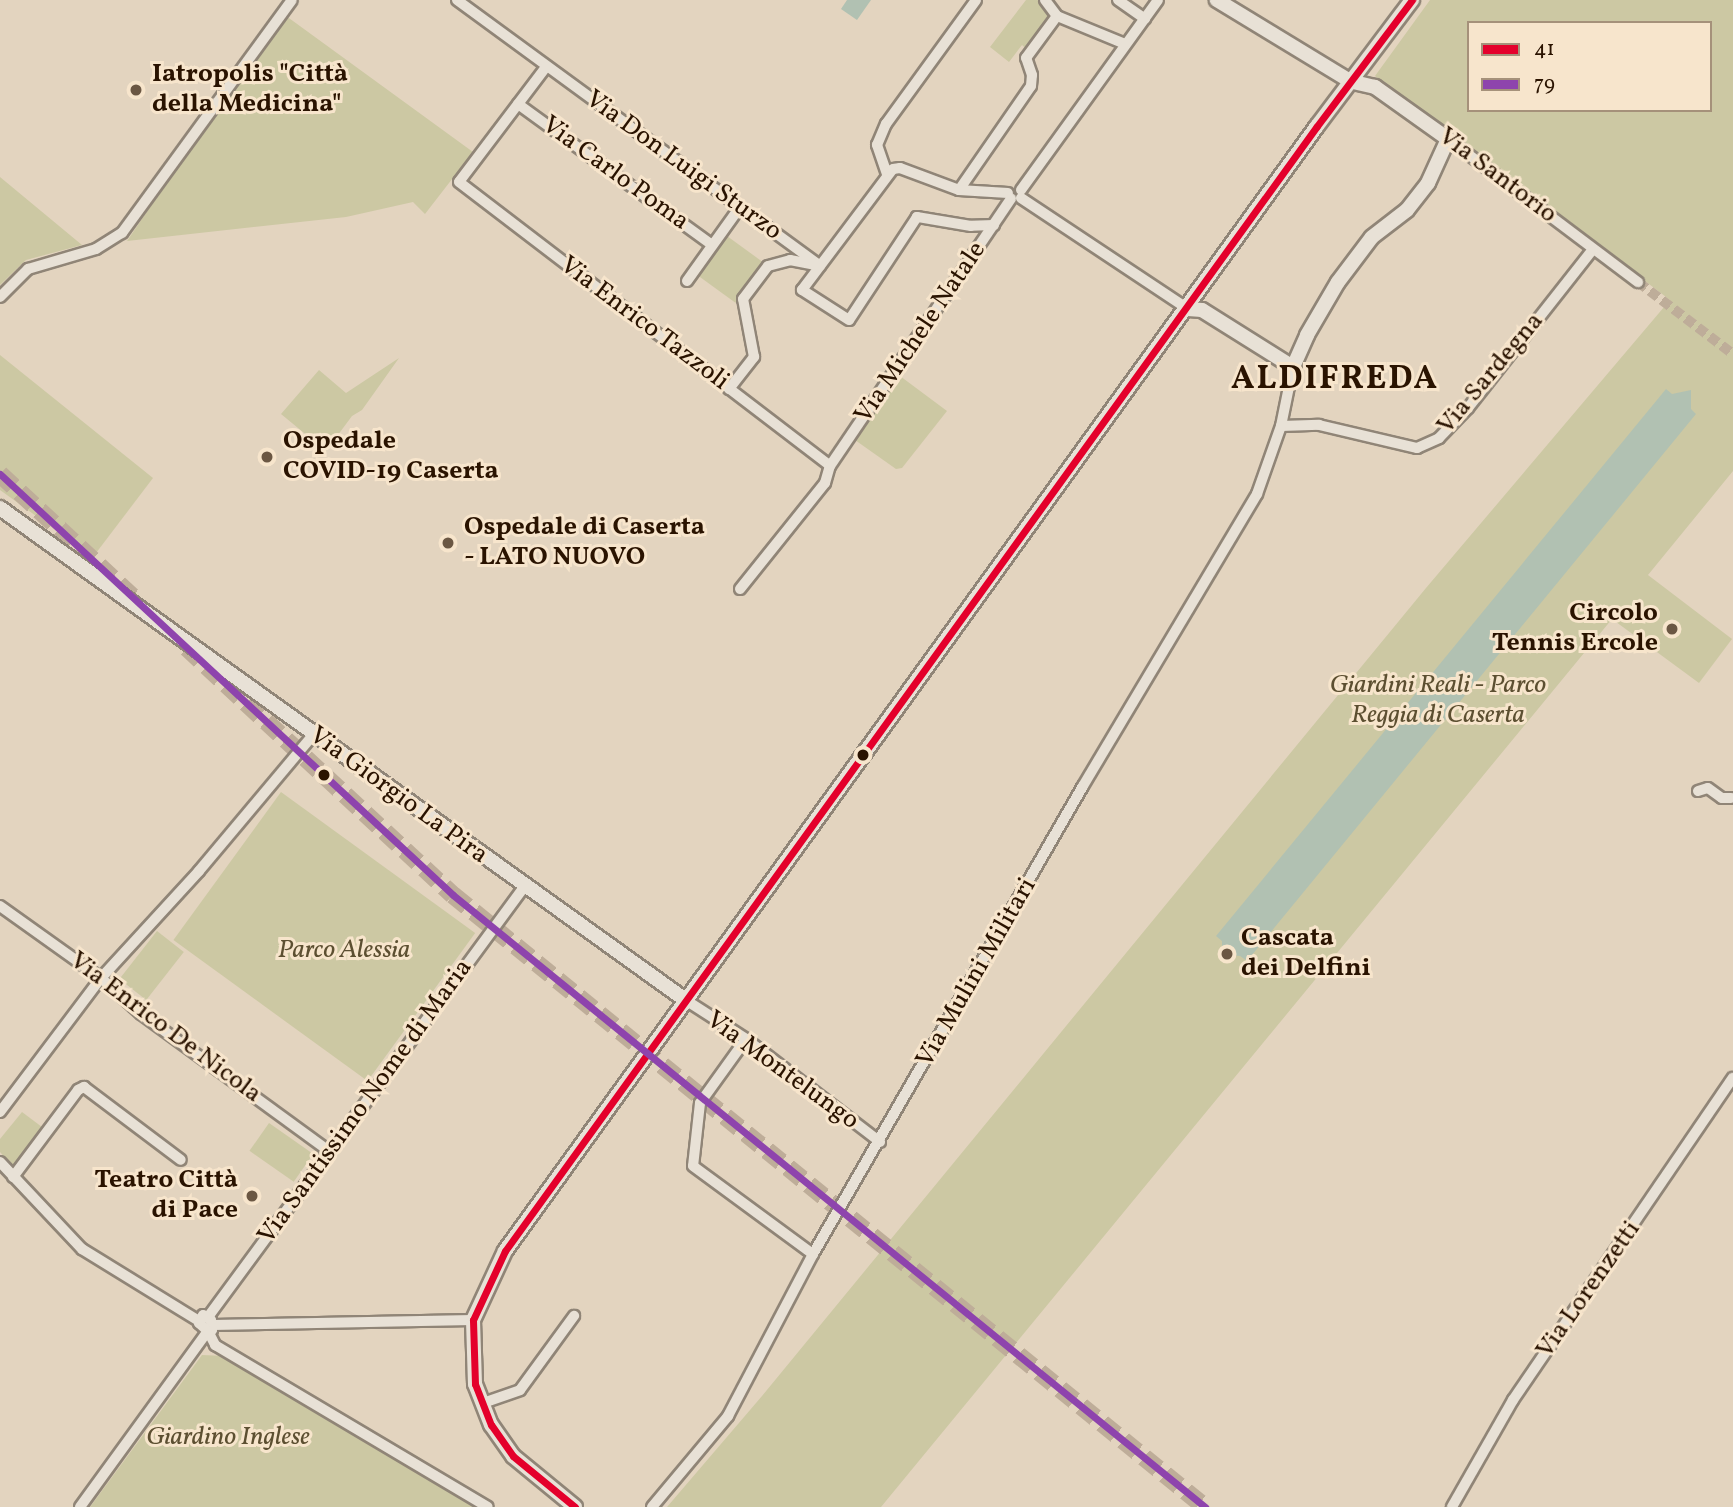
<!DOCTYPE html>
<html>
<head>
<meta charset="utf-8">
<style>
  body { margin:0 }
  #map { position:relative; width:1733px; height:1507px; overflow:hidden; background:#e3d4bf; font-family:Vollkorn,serif }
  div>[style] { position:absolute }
  .green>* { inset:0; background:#ccc8a3; transform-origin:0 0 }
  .water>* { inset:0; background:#b1c1b2 }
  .minor-tunnel>* { height:10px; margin-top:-5px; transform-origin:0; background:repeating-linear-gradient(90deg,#bead99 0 10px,transparent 0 15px) }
  .trunk-tunnel>* { height:18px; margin-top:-9px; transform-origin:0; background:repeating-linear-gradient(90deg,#bead99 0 18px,transparent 0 27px) }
  .roads { filter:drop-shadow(2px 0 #908577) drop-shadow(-2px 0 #908577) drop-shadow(0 2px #908577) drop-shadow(0 -2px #908577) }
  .minor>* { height:10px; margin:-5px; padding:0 5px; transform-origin:5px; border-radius:5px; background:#e8e1d6 }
  .tertiary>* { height:14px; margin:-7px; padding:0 7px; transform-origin:7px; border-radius:7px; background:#e8e1d6 }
  .bus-1>* { height:7px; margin:-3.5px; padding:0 3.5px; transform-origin:3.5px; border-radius:3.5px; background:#e4002b }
  .bus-2>* { height:7px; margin:-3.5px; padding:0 3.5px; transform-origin:3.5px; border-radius:3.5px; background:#8e44ad }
  .dots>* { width:19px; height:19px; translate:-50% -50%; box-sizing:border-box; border:4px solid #f7e5cc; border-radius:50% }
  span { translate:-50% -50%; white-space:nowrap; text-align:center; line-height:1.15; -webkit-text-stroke:6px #f7e5cc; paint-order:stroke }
  .poi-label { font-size:26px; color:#2a1300; font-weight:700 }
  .left { translate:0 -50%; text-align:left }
  .right { translate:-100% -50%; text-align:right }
  .street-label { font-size:26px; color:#2a1300 }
  .park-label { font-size:26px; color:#5c4f31; font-style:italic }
  .district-label { font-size:33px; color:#2a1300; font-weight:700; letter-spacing:2px }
  .legend { position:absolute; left:1467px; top:21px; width:245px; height:91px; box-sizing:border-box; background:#f7e5cc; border:2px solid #a5917a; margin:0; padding:9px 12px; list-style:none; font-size:21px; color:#2a1300 }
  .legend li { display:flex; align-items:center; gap:14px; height:35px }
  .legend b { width:35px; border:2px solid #a5917a }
</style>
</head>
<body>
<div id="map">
  <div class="green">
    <i style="clip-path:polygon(1026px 0,1045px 0,1057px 16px,1030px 52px,1022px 45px,1009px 62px,990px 47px)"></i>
    <i style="clip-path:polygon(evenodd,1430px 0,1733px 0,1733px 471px,1648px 575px,1732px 639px,1699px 683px,1612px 619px,881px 1507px,667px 1507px,762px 1396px,1426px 588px,1670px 300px,1375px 76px,1430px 0,1469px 23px,1710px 23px,1710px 110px,1469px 110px,1469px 23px)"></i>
    <i style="clip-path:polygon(282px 13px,473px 152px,425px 214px,413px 202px,346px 217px,127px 241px)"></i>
    <i style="clip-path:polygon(0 177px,82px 245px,26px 260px,0 285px)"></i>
    <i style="left:727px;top:236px;width:46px;height:49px;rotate:36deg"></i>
    <i style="clip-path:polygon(0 355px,153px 478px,93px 557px,0 490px)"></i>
    <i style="clip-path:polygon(399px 358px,362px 410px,352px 416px,326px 451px,281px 414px,319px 370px,346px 393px)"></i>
    <i style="clip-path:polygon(900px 376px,947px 411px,902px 468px,896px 469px,855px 440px)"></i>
    <i style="left:281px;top:792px;width:240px;height:183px;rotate:36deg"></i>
    <i style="left:157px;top:931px;width:34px;height:61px;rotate:38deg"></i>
    <i style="clip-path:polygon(22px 1112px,42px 1127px,13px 1167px,0 1152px,0 1139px)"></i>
    <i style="left:269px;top:1123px;width:54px;height:34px;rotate:35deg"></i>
    <i style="clip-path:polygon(202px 1355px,225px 1356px,482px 1507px,90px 1507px)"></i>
  </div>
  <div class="water">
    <i style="clip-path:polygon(847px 0,871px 0,857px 20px,841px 9px)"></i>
    <i style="clip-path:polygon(1666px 389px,1672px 394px,1691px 390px,1691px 409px,1696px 414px,1247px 961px,1240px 956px,1228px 955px,1222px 948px,1222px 941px,1216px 936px)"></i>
  </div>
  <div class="minor-tunnel">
    <i style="left:1638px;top:282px;width:119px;rotate:37.2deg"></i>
  </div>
  <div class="trunk-tunnel">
    <i style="left:0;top:474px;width:188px;rotate:42.8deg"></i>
    <i style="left:187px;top:648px;width:363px;rotate:42.9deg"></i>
    <i style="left:453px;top:895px;width:970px;rotate:39.14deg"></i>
  </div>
  <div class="roads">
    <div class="minor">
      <i style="left:457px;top:0;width:450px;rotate:36.2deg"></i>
      <i style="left:1045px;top:0;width:20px;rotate:53deg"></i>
      <i style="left:1057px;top:16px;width:74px;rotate:22.4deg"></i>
      <i style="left:1118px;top:0;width:33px;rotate:35deg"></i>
      <i style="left:546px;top:67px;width:144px;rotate:127.1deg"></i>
      <i style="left:459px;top:182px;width:467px;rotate:37.4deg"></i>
      <i style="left:518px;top:104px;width:240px;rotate:36deg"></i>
      <i style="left:1448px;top:139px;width:238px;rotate:37deg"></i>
      <i style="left:887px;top:174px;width:31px;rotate:-109deg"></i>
      <i style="left:877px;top:145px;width:23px;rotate:-67deg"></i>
      <i style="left:886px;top:124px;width:153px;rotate:-54deg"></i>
      <i style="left:959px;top:190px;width:126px;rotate:-55.3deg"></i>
      <i style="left:1031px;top:86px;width:11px;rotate:-85deg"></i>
      <i style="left:1032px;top:75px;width:18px;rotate:-109deg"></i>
      <i style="left:1026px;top:58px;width:52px;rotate:-53.6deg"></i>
      <i style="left:1021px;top:190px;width:234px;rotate:-54.2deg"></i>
      <i style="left:1021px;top:198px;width:201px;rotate:33.6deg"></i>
      <i style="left:994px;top:225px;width:23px;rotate:178deg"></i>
      <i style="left:971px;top:226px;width:55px;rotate:-170.5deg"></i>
      <i style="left:917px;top:217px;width:123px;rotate:123.4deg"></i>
      <i style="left:849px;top:320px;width:56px;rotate:-147.4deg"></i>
      <i style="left:802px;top:290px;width:151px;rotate:-53.1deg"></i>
      <i style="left:893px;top:169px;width:7px;rotate:-8deg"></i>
      <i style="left:900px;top:168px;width:63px;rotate:20.4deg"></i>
      <i style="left:959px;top:190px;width:49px;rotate:3.5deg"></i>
      <i style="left:687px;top:281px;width:91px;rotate:-54.4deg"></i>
      <i style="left:0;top:297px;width:40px;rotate:-45deg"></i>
      <i style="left:28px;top:269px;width:71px;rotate:-16.4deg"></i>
      <i style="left:96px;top:249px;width:31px;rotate:-32deg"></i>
      <i style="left:122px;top:233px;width:288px;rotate:-53.9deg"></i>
      <i style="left:729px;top:389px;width:41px;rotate:-52deg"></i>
      <i style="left:754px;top:357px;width:59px;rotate:-100.7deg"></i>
      <i style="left:743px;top:299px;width:41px;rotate:-52.9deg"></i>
      <i style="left:768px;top:266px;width:23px;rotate:-15deg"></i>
      <i style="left:790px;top:260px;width:25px;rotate:11deg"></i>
      <i style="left:1281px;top:426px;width:38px;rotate:-2deg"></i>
      <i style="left:1319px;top:425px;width:101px;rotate:13.2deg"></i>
      <i style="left:1417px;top:448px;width:24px;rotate:-24deg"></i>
      <i style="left:1439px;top:438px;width:42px;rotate:-46deg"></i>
      <i style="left:1468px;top:408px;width:202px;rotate:-51.8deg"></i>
      <i style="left:740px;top:589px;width:136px;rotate:-51.3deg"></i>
      <i style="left:825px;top:483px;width:18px;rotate:-74deg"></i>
      <i style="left:830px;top:466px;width:323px;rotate:-55.9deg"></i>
      <i style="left:1698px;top:791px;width:10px;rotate:-17deg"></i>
      <i style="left:1708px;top:788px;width:17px;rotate:36deg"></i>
      <i style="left:1722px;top:798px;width:9px"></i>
      <i style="left:0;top:906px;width:124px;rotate:35.5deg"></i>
      <i style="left:101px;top:978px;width:54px;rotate:42deg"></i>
      <i style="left:141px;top:1014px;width:233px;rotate:36.1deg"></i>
      <i style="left:684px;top:999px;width:74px;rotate:32.8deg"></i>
      <i style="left:746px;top:1039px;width:169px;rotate:37.5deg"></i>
      <i style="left:746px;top:1039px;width:79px;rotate:125.7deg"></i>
      <i style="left:700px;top:1103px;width:63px;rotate:96.3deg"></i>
      <i style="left:693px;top:1166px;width:149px;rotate:36.3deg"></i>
      <i style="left:0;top:1112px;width:168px;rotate:-53deg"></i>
      <i style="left:101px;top:978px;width:145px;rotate:-47.5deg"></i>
      <i style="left:199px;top:871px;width:177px;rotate:-50deg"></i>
      <i style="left:0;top:1162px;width:120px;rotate:46.7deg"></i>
      <i style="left:82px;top:1249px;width:137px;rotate:31.6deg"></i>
      <i style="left:13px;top:1177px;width:109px;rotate:-53.2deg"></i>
      <i style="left:78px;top:1090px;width:7px;rotate:-27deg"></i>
      <i style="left:84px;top:1087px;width:121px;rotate:37deg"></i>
      <i style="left:208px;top:1317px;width:534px;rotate:-53.69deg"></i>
      <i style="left:213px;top:1325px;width:260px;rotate:-1.1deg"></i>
      <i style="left:483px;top:1403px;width:39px;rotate:-19deg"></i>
      <i style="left:520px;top:1390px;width:92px;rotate:-53.9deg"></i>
      <i style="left:80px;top:1507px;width:218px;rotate:-54deg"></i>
      <i style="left:208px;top:1331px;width:4px;rotate:-14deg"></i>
      <i style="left:212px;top:1330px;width:10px;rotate:-96deg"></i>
      <i style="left:211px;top:1320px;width:9px;rotate:-148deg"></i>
      <i style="left:203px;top:1315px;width:9px;rotate:117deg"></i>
      <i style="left:199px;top:1323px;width:12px;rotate:42deg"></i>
      <i style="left:208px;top:1331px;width:16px;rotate:63deg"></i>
      <i style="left:215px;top:1345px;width:317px;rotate:30.7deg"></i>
      <i style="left:652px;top:1507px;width:119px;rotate:-50.1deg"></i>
      <i style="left:728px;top:1416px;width:183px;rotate:-62.3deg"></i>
      <i style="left:813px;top:1254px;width:540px;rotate:-60.02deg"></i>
      <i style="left:1083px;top:786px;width:340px;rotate:-59.2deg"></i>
      <i style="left:1257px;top:494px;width:72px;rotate:-70.6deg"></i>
      <i style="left:1281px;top:426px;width:60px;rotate:-78.5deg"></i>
      <i style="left:1452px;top:1507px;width:123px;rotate:-60.3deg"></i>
      <i style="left:1513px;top:1400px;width:390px;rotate:-55.7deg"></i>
    </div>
    <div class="tertiary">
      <i style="left:1188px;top:309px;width:14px;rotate:4deg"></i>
      <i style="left:1202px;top:310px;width:107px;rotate:32.1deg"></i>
      <i style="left:1293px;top:367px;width:35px;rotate:-66deg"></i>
      <i style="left:1307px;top:335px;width:61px;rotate:-59.7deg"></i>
      <i style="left:1338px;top:282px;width:56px;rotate:-52.9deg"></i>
      <i style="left:1372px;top:237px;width:44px;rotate:-37.6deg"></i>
      <i style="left:1407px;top:210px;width:34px;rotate:-52deg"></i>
      <i style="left:1428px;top:183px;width:48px;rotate:-65.6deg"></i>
      <i style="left:1448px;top:139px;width:90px;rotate:-144.5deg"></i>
      <i style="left:1375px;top:87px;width:26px;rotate:-167deg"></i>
      <i style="left:1350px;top:81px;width:156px;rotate:-148.7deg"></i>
      <i style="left:0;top:508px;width:842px;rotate:35.67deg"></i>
      <i style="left:575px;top:1507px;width:80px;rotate:-140.6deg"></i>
      <i style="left:513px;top:1456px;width:38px;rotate:-125deg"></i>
      <i style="left:491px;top:1425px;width:44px;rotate:-111.3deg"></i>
      <i style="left:475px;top:1384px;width:64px;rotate:-91.8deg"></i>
      <i style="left:473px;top:1320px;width:76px;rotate:-65.1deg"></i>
      <i style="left:505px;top:1251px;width:1387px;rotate:-54.18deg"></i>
      <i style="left:1317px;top:126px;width:158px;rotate:-53deg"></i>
    </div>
  </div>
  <div class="bus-1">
    <i style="left:575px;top:1507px;width:80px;rotate:-140.6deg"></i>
    <i style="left:513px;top:1456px;width:38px;rotate:-125deg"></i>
    <i style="left:491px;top:1425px;width:44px;rotate:-111.3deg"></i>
    <i style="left:475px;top:1384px;width:64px;rotate:-91.8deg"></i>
    <i style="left:473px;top:1320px;width:76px;rotate:-65.1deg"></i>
    <i style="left:505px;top:1251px;width:1387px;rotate:-54.18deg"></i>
    <i style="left:1317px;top:126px;width:158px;rotate:-53deg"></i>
  </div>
  <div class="bus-2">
    <i style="left:0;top:474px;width:618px;rotate:42.9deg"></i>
    <i style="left:453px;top:895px;width:970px;rotate:39.14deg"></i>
  </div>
  <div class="dots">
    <i style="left:136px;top:90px;background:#6b5743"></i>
    <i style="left:267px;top:457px;background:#6b5743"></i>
    <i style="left:448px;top:543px;background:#6b5743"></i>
    <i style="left:1672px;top:629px;background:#6b5743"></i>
    <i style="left:863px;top:755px;background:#2a1300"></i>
    <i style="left:324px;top:775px;background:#2a1300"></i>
    <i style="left:1227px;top:954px;background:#6b5743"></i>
    <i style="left:252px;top:1196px;background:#6b5743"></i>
  </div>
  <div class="poi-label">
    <span class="left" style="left:152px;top:90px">Iatropolis "Città<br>della Medicina"</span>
    <span class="left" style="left:283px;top:457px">Ospedale<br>COVID-19 Caserta</span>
    <span class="left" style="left:464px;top:543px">Ospedale di Caserta<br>- LATO NUOVO</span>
    <span class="right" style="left:1658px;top:629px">Circolo<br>Tennis Ercole</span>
    <span class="left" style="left:1241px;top:954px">Cascata<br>dei Delfini</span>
    <span class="right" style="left:238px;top:1196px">Teatro Città<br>di Pace</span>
  </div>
  <div class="street-label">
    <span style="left:683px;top:166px;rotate:36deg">Via Don Luigi Sturzo</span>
    <span style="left:615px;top:174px;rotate:36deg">Via Carlo Poma</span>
    <span style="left:1497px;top:176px;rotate:37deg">Via Santorio</span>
    <span style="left:644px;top:324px;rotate:37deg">Via Enrico Tazzoli</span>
    <span style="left:921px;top:333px;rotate:-56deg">Via Michele Natale</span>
    <span style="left:1491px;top:374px;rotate:-50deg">Via Sardegna</span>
    <span style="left:398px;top:796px;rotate:36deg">Via Giorgio La Pira</span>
    <span style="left:977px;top:973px;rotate:-60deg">Via Mulini Militari</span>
    <span style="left:165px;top:1028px;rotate:37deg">Via Enrico De Nicola</span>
    <span style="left:782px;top:1071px;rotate:36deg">Via Montelungo</span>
    <span style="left:366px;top:1102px;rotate:-54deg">Via Santissimo Nome di Maria</span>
    <span style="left:1589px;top:1290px;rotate:-55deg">Via Lorenzetti</span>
  </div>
  <div class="park-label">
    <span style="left:1438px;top:701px">Giardini Reali - Parco<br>Reggia di Caserta</span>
    <span style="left:344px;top:951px">Parco Alessia</span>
    <span style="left:228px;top:1438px">Giardino Inglese</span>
  </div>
  <div class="district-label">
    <span style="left:1335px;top:381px">ALDIFREDA</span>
  </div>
  <ul class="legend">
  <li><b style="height:9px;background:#e4002b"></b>41</li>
  <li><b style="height:9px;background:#8e44ad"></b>79</li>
  </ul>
</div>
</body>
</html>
